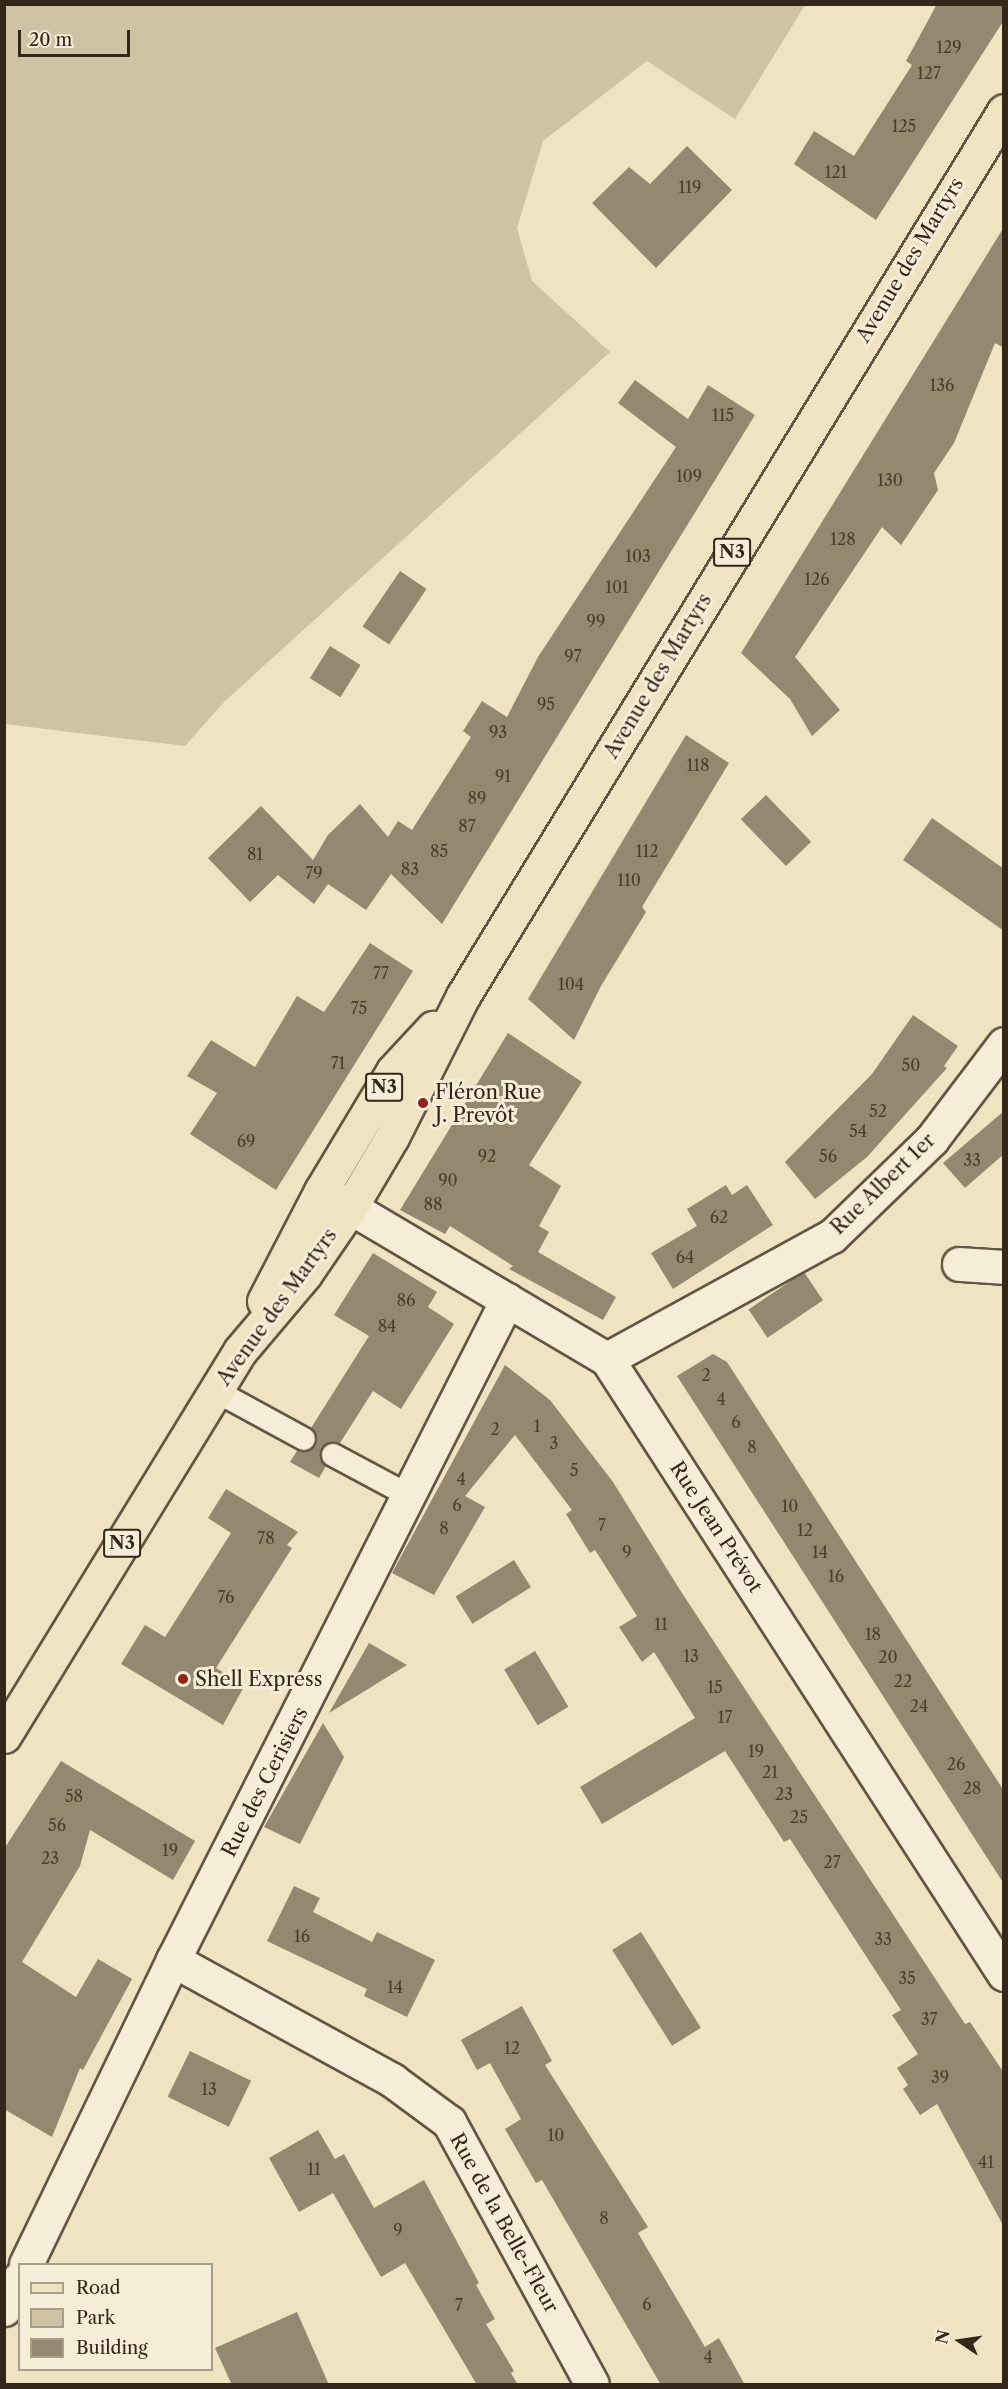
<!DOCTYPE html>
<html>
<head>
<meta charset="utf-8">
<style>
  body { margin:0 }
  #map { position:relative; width:1008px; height:2389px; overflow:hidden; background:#efe3c1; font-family:"Libre Caslon Text",serif }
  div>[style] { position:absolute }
  .green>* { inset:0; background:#cfc3a4 }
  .building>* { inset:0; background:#958870; transform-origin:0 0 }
  .roads { filter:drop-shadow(2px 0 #635543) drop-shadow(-2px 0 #635543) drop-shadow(0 2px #635543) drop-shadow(0 -2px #635543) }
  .service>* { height:22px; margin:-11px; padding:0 11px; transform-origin:11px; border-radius:11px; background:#f5edd7 }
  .minor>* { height:33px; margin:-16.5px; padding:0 16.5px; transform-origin:16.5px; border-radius:16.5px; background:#f5edd7 }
  .primary>* { height:33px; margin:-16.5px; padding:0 16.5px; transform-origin:16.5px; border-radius:16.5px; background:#efe3c1 }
  .dots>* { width:16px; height:16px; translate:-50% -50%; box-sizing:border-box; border:3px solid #f5edd7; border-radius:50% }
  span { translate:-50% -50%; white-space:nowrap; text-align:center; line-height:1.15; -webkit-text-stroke:6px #f5edd7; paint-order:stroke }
  .number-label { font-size:16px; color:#4c3e2f }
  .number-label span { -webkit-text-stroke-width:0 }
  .shield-label span { padding:2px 4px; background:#f5edd7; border:2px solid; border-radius:4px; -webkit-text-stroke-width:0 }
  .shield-label { font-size:18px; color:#342619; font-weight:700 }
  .street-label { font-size:20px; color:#342619 }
  .poi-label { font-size:20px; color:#342619 }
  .left { translate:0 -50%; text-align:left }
  .frame { position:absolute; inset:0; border:6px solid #342619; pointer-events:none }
  .legend { position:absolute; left:18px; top:2263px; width:195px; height:108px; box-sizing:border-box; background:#f5edd7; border:2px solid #a89d8b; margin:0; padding:8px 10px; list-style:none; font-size:18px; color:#342619 }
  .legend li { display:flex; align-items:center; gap:12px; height:30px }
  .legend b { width:30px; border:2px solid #a89d8b }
  .north { position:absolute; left:930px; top:2311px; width:60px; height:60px; -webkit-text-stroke:4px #f5edd7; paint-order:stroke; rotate:283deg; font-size:16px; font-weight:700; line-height:24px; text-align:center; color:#342619 }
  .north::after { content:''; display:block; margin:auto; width:21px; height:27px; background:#342619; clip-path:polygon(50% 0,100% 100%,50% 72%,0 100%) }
  .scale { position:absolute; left:18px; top:30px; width:112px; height:27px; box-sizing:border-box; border:3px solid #342619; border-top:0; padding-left:8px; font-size:18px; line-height:21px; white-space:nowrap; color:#342619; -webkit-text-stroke:4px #f5edd7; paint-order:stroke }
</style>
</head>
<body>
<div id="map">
  <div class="green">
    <i style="clip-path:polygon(5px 4px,805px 4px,805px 5px,735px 119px,647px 61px,543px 141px,517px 228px,532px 281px,610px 352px,225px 701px,185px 746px,5px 724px)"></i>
  </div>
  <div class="building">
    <i style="clip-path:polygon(937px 4px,1004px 4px,1004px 20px,876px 220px,794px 164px,814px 131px,854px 156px,912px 65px,906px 61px)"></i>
    <i style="clip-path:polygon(687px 146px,732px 190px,656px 268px,592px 203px,629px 167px,650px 184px)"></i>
    <i style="clip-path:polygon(1004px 227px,1004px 348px,995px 343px,954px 443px,934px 473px,938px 490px,901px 545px,882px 527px,795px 657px,840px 710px,812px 736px,790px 699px,741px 653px)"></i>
    <i style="clip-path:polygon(635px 380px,688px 419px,708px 385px,755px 415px,442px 924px,391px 874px,366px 910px,328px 884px,314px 904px,278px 875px,250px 902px,208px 858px,261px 806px,313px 860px,328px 835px,360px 804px,388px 837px,398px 821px,412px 830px,471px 737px,463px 731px,482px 701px,507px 717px,538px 657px,676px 447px,618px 403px)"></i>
    <i style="left:400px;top:571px;width:32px;height:67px;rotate:34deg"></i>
    <i style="left:330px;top:646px;width:36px;height:38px;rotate:32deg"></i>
    <i style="clip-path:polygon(686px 735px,729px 763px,642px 907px,646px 912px,601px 986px,574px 1040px,528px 999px)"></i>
    <i style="left:766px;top:795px;width:65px;height:35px;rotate:46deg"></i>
    <i style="clip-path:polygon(932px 818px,1004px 869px,1004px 931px,903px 860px)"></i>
    <i style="clip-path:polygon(370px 943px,413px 971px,276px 1190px,190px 1134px,217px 1093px,187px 1076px,211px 1040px,255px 1067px,297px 996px,324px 1012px)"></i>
    <i style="clip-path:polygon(913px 1015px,958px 1046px,944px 1066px,947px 1068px,867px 1157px,815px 1199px,785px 1162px,872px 1074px)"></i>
    <i style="clip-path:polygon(508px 1033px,582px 1082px,529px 1165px,561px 1186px,539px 1226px,549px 1232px,538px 1252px,616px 1297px,603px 1320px,509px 1269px,513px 1266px,450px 1226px,445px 1234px,400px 1210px)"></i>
    <i style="clip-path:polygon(1004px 1111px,1004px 1154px,965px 1188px,943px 1163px)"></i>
    <i style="clip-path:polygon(726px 1185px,732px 1195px,747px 1185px,773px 1225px,673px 1289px,651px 1253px,697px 1226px,687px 1209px)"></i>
    <i style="clip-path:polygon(373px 1253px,437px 1292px,428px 1307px,454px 1324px,401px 1409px,373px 1391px,340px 1443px,332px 1442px,321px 1448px,320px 1456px,326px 1466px,319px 1478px,290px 1462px,297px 1451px,305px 1452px,316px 1446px,317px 1438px,311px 1428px,369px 1336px,334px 1315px)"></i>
    <i style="left:804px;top:1272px;width:34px;height:67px;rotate:56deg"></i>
    <i style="clip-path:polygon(713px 1354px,727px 1362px,1004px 1791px,1004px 1884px,677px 1376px)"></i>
    <i style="clip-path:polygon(505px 1365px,550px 1400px,613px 1482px,680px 1590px,965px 2024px,970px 2022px,1004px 2073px,1004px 2227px,937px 2104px,920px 2115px,903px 2089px,908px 2085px,897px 2068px,918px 2054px,892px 2015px,901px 2010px,790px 1839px,784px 1842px,725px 1751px,602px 1824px,580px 1787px,695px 1718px,654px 1652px,642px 1662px,619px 1627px,637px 1616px,595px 1550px,590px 1553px,566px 1514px,572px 1510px,515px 1435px,465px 1496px,485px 1507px,434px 1595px,392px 1573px)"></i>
    <i style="clip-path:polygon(226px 1489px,298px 1532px,287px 1545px,292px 1548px,216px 1668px,245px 1685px,223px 1725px,121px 1664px,145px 1625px,165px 1637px,231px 1533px,208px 1518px)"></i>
    <i style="left:514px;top:1560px;width:32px;height:69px;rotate:58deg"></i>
    <i style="clip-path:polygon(369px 1643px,407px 1665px,329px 1713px)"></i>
    <i style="left:535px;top:1651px;width:65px;height:36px;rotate:59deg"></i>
    <i style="clip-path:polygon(323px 1723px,344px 1757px,300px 1844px,264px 1827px)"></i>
    <i style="clip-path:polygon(61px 1761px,195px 1841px,173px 1880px,90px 1830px,80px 1866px,22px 1962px,76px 1997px,98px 1959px,132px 1979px,83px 2070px,80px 2068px,52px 2137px,4px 2109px,4px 1849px)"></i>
    <i style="clip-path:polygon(294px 1886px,320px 1898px,313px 1912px,372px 1942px,377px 1932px,435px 1960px,407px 2017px,364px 1996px,367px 1989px,267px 1941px)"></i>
    <i style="left:641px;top:1932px;width:113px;height:34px;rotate:58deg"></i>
    <i style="clip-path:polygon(522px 2006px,552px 2061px,545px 2065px,648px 2227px,638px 2233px,705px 2347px,719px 2338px,745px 2385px,661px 2385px,542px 2180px,536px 2183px,505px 2129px,521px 2119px,490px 2063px,477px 2070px,461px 2040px)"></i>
    <i style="left:190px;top:2051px;width:68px;height:51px;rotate:26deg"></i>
    <i style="clip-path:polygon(318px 2130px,335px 2159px,344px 2154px,374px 2208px,424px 2180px,479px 2283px,476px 2285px,495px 2319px,486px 2324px,514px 2371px,511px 2373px,518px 2385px,477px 2385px,405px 2263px,381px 2277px,333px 2193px,299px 2212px,269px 2158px)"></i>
    <i style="clip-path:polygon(297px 2312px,329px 2385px,232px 2385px,215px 2348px)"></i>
  </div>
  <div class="roads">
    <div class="service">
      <i style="left:216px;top:1391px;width:100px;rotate:28.6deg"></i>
      <i style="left:333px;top:1455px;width:85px;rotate:28.1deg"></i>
    </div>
    <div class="minor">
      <i style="left:326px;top:1193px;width:326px;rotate:30.6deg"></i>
      <i style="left:607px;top:1359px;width:732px;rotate:57.16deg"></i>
      <i style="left:959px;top:1264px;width:45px;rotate:3.8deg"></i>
      <i style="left:607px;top:1359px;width:256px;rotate:-28.7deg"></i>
      <i style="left:832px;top:1236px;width:139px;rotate:-44.1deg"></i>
      <i style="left:932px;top:1139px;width:119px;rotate:-52.8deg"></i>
      <i style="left:173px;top:1960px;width:250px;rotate:28.7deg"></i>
      <i style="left:392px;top:2080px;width:71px;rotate:36.4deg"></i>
      <i style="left:449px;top:2122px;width:298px;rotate:61.4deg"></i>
      <i style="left:26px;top:2264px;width:338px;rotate:-64.2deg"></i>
      <i style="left:173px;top:1960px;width:740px;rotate:-63.16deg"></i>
      <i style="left:4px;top:2309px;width:35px;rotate:-63deg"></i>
    </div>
    <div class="primary">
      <i style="left:264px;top:1301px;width:124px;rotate:-62.6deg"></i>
      <i style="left:321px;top:1191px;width:140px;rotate:-59deg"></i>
      <i style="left:393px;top:1071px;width:59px;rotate:-47.1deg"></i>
      <i style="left:4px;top:1736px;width:452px;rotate:-58.5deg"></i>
      <i style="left:240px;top:1351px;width:101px;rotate:-49.8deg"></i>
      <i style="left:305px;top:1274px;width:80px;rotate:-55.7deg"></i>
      <i style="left:350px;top:1208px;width:82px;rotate:-59.4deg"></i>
      <i style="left:392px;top:1137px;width:158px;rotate:-63.3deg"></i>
      <i style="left:463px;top:996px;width:1037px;rotate:-58.56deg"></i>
    </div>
  </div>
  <div class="dots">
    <i style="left:423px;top:1103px;background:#8f2418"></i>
    <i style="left:183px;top:1679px;background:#8f2418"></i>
  </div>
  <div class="number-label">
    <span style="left:949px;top:47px">129</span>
    <span style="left:929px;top:73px">127</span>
    <span style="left:904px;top:126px">125</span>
    <span style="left:836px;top:172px">121</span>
    <span style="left:690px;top:187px">119</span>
    <span style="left:942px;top:385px">136</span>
    <span style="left:723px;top:415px">115</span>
    <span style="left:689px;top:476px">109</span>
    <span style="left:890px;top:480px">130</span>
    <span style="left:843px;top:539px">128</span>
    <span style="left:638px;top:556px">103</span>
    <span style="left:817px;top:579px">126</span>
    <span style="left:617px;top:587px">101</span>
    <span style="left:596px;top:621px">99</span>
    <span style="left:573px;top:656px">97</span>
    <span style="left:546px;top:704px">95</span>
    <span style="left:498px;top:732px">93</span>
    <span style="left:698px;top:765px">118</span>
    <span style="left:503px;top:776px">91</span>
    <span style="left:477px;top:798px">89</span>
    <span style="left:467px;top:826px">87</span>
    <span style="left:439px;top:851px">85</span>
    <span style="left:647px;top:851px">112</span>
    <span style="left:255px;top:854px">81</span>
    <span style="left:410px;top:869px">83</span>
    <span style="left:314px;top:873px">79</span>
    <span style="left:629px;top:880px">110</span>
    <span style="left:381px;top:973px">77</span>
    <span style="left:571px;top:984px">104</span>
    <span style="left:359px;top:1008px">75</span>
    <span style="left:338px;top:1063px">71</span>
    <span style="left:911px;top:1065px">50</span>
    <span style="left:878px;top:1111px">52</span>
    <span style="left:858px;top:1131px">54</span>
    <span style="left:246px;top:1141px">69</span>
    <span style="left:487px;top:1156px">92</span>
    <span style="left:828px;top:1156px">56</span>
    <span style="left:972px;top:1160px">33</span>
    <span style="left:448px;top:1180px">90</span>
    <span style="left:433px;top:1204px">88</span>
    <span style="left:719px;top:1217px">62</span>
    <span style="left:685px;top:1257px">64</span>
    <span style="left:406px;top:1300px">86</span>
    <span style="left:387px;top:1326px">84</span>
    <span style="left:706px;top:1375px">2</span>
    <span style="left:721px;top:1399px">4</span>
    <span style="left:736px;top:1422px">6</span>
    <span style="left:537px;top:1426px">1</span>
    <span style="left:495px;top:1429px">2</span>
    <span style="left:554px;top:1443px">3</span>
    <span style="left:752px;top:1447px">8</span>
    <span style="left:574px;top:1470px">5</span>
    <span style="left:461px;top:1479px">4</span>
    <span style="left:457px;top:1505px">6</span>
    <span style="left:790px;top:1506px">10</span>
    <span style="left:602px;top:1525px">7</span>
    <span style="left:444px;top:1528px">8</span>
    <span style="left:805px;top:1530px">12</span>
    <span style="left:266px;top:1538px">78</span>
    <span style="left:627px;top:1552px">9</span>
    <span style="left:820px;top:1552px">14</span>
    <span style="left:836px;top:1576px">16</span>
    <span style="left:226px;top:1597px">76</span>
    <span style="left:661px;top:1624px">11</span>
    <span style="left:873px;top:1634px">18</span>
    <span style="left:691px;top:1656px">13</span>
    <span style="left:888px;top:1657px">20</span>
    <span style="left:903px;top:1681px">22</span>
    <span style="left:715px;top:1687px">15</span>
    <span style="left:919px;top:1706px">24</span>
    <span style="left:725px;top:1717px">17</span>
    <span style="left:756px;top:1751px">19</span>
    <span style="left:956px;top:1764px">26</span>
    <span style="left:770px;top:1772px">21</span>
    <span style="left:972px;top:1788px">28</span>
    <span style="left:784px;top:1794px">23</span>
    <span style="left:74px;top:1796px">58</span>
    <span style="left:799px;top:1817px">25</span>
    <span style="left:57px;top:1825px">56</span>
    <span style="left:170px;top:1850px">19</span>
    <span style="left:50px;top:1858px">23</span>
    <span style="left:832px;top:1862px">27</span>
    <span style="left:302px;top:1936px">16</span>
    <span style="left:883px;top:1939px">33</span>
    <span style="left:907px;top:1978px">35</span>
    <span style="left:395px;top:1987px">14</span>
    <span style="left:929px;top:2019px">37</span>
    <span style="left:512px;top:2048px">12</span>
    <span style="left:940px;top:2077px">39</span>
    <span style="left:209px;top:2089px">13</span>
    <span style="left:556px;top:2135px">10</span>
    <span style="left:986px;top:2162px">41</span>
    <span style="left:314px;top:2169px">11</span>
    <span style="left:604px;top:2218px">8</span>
    <span style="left:398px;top:2230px">9</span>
    <span style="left:647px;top:2304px">6</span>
    <span style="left:459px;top:2305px">7</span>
    <span style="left:708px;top:2357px">4</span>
  </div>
  <div class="shield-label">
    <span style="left:732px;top:552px">N3</span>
    <span style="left:384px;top:1087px">N3</span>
    <span style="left:122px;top:1543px">N3</span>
  </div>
  <div class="street-label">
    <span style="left:910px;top:260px;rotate:-59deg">Avenue des Martyrs</span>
    <span style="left:658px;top:676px;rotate:-59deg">Avenue des Martyrs</span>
    <span style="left:883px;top:1184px;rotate:-44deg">Rue Albert 1er</span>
    <span style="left:277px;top:1307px;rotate:-54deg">Avenue des Martyrs</span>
    <span style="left:716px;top:1527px;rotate:57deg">Rue Jean Prévot</span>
    <span style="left:265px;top:1782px;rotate:-63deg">Rue des Cerisiers</span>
    <span style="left:504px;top:2223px;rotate:61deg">Rue de la Belle-Fleur</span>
  </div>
  <div class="poi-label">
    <span class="left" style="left:435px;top:1104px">Fléron Rue<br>J. Prevôt</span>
    <span class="left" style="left:195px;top:1679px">Shell Express</span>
  </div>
  <div class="frame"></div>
  <ul class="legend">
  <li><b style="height:8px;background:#efe3c1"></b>Road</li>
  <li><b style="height:16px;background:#cfc3a4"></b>Park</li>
  <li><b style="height:16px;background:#958870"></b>Building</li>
  </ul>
  <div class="north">N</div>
  <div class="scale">20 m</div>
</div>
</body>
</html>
